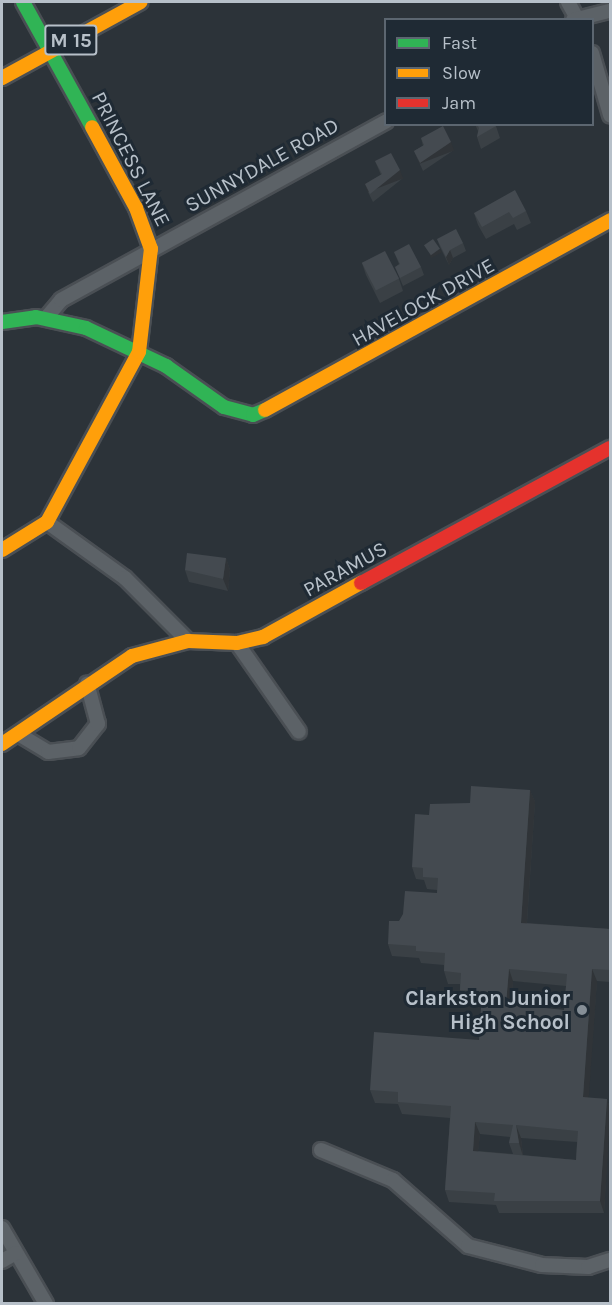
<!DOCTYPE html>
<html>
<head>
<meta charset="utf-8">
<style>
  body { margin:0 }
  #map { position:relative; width:612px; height:1305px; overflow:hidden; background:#2c3339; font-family:Karla,sans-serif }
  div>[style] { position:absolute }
  .roads { filter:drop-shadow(2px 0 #4a4f54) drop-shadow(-2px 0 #4a4f54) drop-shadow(0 2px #4a4f54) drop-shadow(0 -2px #4a4f54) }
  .street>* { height:14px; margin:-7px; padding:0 7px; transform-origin:7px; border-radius:7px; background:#5c6267 }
  .fast>* { height:14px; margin:-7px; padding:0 7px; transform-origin:7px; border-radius:7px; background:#30b455 }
  .slow>* { height:14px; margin:-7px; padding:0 7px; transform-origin:7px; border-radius:7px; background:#ff9f0a }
  .jam>* { height:14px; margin:-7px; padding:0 7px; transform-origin:7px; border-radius:7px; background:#e5322d }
  .wall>* { inset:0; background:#3a4045 }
  .shaded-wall>* { inset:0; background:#303438; transform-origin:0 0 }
  .building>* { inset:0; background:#444a50; transform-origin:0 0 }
  .dots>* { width:16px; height:16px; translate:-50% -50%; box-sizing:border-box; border:3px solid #1f2a34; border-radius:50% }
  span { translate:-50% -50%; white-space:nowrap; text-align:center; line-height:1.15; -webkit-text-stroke:6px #1f2a34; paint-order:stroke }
  .shield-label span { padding:2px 4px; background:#1f2a34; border:2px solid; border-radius:4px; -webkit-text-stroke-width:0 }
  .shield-label { font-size:20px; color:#b7c0c9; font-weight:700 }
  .street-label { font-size:21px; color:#b7c0c9 }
  .poi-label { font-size:21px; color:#b7c0c9; font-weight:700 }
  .right { translate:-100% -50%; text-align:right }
  .frame { position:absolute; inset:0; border:3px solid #b7c0c9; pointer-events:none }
  .legend { position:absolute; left:384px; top:18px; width:210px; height:108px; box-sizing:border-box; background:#1f2a34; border:2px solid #5c6670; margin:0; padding:8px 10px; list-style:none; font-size:18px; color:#b7c0c9 }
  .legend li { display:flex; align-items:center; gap:12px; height:30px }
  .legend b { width:30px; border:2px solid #5c6670 }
</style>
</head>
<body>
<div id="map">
  <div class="roads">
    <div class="street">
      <i style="left:568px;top:2px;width:21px;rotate:61deg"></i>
      <i style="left:573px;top:20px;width:38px;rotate:-14deg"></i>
      <i style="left:592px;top:53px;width:65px;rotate:73.8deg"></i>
      <i style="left:46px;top:318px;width:23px;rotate:-50deg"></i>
      <i style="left:61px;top:300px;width:371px;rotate:-28.8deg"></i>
      <i style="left:47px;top:522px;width:96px;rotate:35.7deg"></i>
      <i style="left:125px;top:578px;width:89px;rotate:45deg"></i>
      <i style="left:237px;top:643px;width:108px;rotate:55.1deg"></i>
      <i style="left:20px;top:735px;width:33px;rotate:31deg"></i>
      <i style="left:48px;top:752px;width:31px;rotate:-7deg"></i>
      <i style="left:79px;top:748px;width:31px;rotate:-52deg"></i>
      <i style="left:98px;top:724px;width:42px;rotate:-105deg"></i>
      <i style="left:321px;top:1150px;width:78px;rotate:22.6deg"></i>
      <i style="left:393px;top:1180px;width:100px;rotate:41.3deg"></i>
      <i style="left:468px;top:1246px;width:76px;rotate:14.4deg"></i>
      <i style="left:542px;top:1265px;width:46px;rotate:2.5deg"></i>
      <i style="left:588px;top:1267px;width:23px;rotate:-18deg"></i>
      <i style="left:2px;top:1228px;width:88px;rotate:59.9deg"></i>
      <i style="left:2px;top:1261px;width:16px;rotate:-30deg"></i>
    </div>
    <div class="fast">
      <i style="left:23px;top:2px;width:143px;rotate:61.1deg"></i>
      <i style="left:2px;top:322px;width:34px;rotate:-8deg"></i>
      <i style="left:36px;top:317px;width:51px;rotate:12.4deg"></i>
      <i style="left:86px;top:328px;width:89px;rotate:25.4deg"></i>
      <i style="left:166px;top:366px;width:71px;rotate:35.3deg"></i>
      <i style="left:224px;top:407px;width:30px;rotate:15deg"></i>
      <i style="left:253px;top:415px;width:13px;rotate:-23deg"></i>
    </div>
    <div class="slow">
      <i style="left:2px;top:78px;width:158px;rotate:-28.7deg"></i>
      <i style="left:265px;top:410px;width:394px;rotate:-28.8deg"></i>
      <i style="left:2px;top:550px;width:53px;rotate:-31.9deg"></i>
      <i style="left:47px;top:522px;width:193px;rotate:-61.6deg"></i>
      <i style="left:139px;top:352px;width:104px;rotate:-83.4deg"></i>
      <i style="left:151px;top:249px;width:44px;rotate:-110.1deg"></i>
      <i style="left:136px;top:208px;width:92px;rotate:-118.5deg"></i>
      <i style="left:2px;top:744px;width:157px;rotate:-34.1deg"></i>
      <i style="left:132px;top:656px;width:58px;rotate:-15deg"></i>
      <i style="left:188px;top:641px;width:49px;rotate:2.3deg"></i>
      <i style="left:237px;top:643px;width:27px;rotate:-13deg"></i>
      <i style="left:263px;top:637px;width:112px;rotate:-28.9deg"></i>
    </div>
    <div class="jam">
      <i style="left:361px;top:583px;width:283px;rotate:-28.5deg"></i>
    </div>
  </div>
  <div class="wall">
    <i style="clip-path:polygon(475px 124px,498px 124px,496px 126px,500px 138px,481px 149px,477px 137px,478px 131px)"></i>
    <i style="clip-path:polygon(421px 138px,454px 150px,423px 171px,414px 151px,423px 146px)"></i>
    <i style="clip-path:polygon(375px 161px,403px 178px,373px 202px,368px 192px,365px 184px,381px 175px)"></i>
    <i style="clip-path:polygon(526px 211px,531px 223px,517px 230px,514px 224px,486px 239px,478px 225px,474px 213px)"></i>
    <i style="clip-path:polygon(437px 239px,463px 243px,466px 251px,453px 258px,449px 265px,440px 247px)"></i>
    <i style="clip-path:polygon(394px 252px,421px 267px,424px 275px,403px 286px,395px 267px,399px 264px)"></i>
    <i style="clip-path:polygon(362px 263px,399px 279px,403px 291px,380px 303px,366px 275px)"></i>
    <i style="clip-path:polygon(226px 558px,230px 570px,228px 591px,189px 582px,185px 570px)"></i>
    <i style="clip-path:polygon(evenodd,530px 790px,535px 802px,527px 923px,610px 929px,610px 982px,597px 981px,588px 1098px,607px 1099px,610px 1109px,604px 1213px,499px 1213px,496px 1205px,449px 1202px,445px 1190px,450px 1118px,402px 1114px,398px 1104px,375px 1103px,370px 1090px,479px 1040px,482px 1003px,464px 1002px,460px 990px,460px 984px,448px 984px,444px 971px,444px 965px,421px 963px,419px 958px,392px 956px,388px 944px,399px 921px,437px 893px,437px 890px,427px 889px,424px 880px,416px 879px,412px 867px,429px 815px,470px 803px,530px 790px,513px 981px,566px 986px,564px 1010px,511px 1005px,513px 981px,530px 790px,480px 1134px,510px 1137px,509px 1143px,513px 1154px,478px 1151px,480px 1134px,530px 790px,521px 1138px,577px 1142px,576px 1160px,523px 1155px,521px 1138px)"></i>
  </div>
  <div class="shaded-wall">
    <i style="left:451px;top:142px;width:9px;height:37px;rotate:69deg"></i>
    <i style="left:400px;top:170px;width:9px;height:38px;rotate:69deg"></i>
    <i style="left:440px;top:249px;width:4px;height:12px;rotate:63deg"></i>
    <i style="clip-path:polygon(450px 250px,453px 258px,449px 265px,446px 257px)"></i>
    <i style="clip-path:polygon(226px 558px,230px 570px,228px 591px,223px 579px)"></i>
    <i style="clip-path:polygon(530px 790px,535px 802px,526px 935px,521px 923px)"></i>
    <i style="clip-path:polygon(509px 969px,513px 981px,510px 1017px,506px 1004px)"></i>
    <i style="clip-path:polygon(592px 969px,597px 981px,588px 1109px,583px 1097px)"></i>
    <i style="clip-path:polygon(607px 1099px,610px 1109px,610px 1121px,604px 1213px,600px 1201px)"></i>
    <i style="clip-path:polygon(475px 1122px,480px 1134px,477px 1163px,473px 1151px)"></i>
    <i style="clip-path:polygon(516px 1125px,521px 1138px,523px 1156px,519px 1143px)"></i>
  </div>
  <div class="building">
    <i style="clip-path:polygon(477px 124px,495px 124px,496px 126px,477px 137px,479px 128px)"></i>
    <i style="clip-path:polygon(443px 126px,451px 142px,420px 163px,414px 151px,424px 145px,421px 138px)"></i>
    <i style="clip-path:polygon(391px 153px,400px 170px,370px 194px,365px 184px,382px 174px,375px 161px)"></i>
    <i style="clip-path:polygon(515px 190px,526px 211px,513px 218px,509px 212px,482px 227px,474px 213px)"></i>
    <i style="clip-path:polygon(456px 229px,463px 243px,450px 250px,446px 257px,437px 239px)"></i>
    <i style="left:433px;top:239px;width:12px;height:11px;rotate:55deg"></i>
    <i style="clip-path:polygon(409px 244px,421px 267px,400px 278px,395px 267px,400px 264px,394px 252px)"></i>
    <i style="left:385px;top:251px;width:31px;height:26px;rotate:63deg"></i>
    <i style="clip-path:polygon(187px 553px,226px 558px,223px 579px,185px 570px)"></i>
    <i style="clip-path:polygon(evenodd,471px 786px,530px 790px,521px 923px,610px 929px,610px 970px,592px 969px,583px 1097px,607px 1099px,600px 1201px,494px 1201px,495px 1193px,445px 1190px,451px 1106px,398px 1102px,398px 1092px,370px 1090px,374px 1032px,479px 1040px,482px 991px,460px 990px,461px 973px,444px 971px,445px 953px,416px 951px,416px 946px,388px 944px,389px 921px,399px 921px,403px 914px,405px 891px,437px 893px,438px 878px,423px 877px,423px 868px,412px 867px,415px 814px,429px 815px,430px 804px,470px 803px,471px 786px,509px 969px,567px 974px,564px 1010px,506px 1004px,509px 969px,471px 786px,475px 1122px,513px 1125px,509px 1143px,519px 1143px,516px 1125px,578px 1131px,576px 1160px,473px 1151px,475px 1122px)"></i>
  </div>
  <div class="dots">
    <i style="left:582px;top:1010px;background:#868f97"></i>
  </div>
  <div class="shield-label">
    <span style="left:71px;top:40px">M 15</span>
  </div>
  <div class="street-label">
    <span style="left:131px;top:159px;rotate:63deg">PRINCESS LANE</span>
    <span style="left:262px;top:165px;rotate:-29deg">SUNNYDALE ROAD</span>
    <span style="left:423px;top:302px;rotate:-29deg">HAVELOCK DRIVE</span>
    <span style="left:345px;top:569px;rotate:-29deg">PARAMUS</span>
  </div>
  <div class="poi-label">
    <span class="right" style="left:570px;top:1010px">Clarkston Junior<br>High School</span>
  </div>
  <div class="frame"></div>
  <ul class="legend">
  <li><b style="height:8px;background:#30b455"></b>Fast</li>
  <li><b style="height:8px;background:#ff9f0a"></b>Slow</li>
  <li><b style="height:8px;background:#e5322d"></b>Jam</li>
  </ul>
</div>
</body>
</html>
